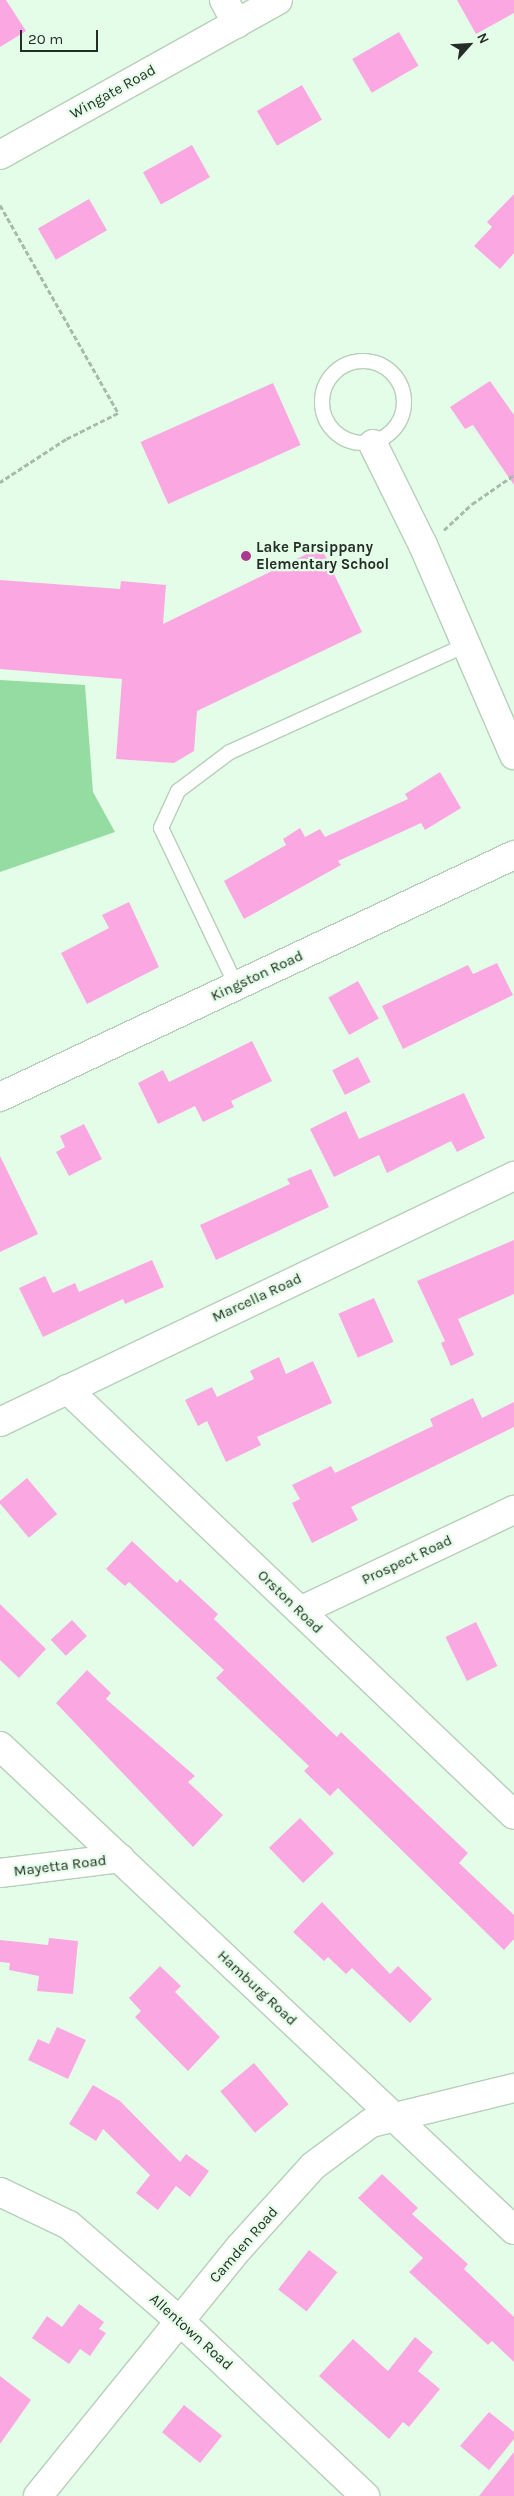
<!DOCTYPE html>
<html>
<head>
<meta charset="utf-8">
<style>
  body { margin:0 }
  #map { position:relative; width:514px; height:2496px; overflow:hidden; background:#e4fde8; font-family:Karla,sans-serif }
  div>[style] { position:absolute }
  .green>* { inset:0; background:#95dca2 }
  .building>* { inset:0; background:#faa7e2; transform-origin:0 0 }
  .path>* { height:3px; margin-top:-1.5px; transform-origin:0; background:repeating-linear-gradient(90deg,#a7bbaa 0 5px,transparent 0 7.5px) }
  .roads { filter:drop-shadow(1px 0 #b7cfba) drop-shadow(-1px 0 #b7cfba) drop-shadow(0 1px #b7cfba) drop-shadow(0 -1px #b7cfba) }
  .service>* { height:14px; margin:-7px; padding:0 7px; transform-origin:7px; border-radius:7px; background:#fff }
  .service>.ring { margin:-7px; padding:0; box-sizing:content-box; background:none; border:14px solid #fff; border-radius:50% }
  .minor>* { height:28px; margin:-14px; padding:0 14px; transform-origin:14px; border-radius:14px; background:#fff }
  .tertiary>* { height:28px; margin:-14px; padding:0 14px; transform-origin:14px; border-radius:14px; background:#fff }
  .dots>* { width:14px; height:14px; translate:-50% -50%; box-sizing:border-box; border:2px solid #e4fde8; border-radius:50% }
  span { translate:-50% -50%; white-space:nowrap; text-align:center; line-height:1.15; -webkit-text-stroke:4.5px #e4fde8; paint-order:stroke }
  .street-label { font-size:15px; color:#252e26 }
  .poi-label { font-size:15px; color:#252e26; font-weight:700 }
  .left { translate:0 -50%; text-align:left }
  .north { position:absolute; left:444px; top:20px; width:50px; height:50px; -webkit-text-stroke:4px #e4fde8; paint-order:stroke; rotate:64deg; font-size:14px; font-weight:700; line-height:20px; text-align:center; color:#252e26 }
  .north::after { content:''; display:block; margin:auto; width:18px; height:22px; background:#252e26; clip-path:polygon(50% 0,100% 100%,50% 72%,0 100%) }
  .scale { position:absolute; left:20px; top:30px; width:78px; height:22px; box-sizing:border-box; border:2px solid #252e26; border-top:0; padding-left:6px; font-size:15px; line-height:18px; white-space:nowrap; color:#252e26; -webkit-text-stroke:4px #e4fde8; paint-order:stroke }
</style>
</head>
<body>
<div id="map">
  <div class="green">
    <i style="clip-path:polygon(0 680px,85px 685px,93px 792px,115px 832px,0 872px)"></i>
  </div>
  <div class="building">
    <i style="clip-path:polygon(0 0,6px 0,26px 31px,0 47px)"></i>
    <i style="clip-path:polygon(457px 0,514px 0,514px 13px,476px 34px)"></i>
    <i style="left:399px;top:32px;width:39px;height:54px;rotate:60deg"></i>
    <i style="left:302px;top:85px;width:40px;height:52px;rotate:60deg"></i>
    <i style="left:192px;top:145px;width:37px;height:56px;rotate:61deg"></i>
    <i style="clip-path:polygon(514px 194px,514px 253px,500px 269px,474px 246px,492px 227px,487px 222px)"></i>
    <i style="left:89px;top:199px;width:36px;height:59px;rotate:60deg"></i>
    <i style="clip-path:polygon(490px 381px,514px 415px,514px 485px,473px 425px,465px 429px,450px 407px)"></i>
    <i style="left:273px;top:383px;width:68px;height:145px;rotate:66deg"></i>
    <i style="clip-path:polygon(321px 547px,362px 632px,197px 711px,194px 751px,174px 763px,116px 759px,122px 679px,0 669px,0 580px,120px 589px,121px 581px,166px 585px,163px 624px)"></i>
    <i style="clip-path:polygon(440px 772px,461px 808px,425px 830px,421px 823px,338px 861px,341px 865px,244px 919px,224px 881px,286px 845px,283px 839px,300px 828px,305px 837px,320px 829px,325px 837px,408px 799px,405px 794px)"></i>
    <i style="clip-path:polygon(129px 902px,159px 967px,87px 1004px,61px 953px,109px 928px,102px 915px)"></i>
    <i style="clip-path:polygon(497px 963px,513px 995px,403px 1049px,382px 1006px,468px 965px,473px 974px)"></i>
    <i style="left:358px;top:981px;width:43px;height:34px;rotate:61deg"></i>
    <i style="clip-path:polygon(252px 1041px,272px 1081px,231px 1101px,234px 1107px,203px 1122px,195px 1106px,158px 1124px,138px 1083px,163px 1070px,169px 1082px)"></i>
    <i style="left:358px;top:1057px;width:28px;height:29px;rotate:63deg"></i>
    <i style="clip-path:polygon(464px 1093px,485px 1138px,457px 1152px,451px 1141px,387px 1173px,379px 1155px,334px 1177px,310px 1129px,346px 1111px,359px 1139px)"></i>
    <i style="clip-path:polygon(84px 1124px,102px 1159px,69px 1176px,56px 1152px,65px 1147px,60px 1136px)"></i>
    <i style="clip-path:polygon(0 1156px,38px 1234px,0 1252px)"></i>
    <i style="clip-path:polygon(311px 1169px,329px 1207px,216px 1260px,200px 1225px,290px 1184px,287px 1179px)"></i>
    <i style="clip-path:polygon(514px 1240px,514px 1294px,458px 1319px,474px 1355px,451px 1366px,441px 1343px,445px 1341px,417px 1281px)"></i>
    <i style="clip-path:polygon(152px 1260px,164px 1287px,125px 1304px,123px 1299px,43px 1337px,19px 1288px,45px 1276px,53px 1293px,75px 1283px,79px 1292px)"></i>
    <i style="left:374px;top:1298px;width:48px;height:39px;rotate:66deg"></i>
    <i style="clip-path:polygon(279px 1357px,286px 1374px,313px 1361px,332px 1403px,257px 1437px,261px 1445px,226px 1462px,207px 1421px,198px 1426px,185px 1400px,212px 1387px,217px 1397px,254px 1379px,250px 1371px)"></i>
    <i style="clip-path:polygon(473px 1398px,482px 1418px,514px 1402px,514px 1427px,351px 1507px,358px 1520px,312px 1543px,292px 1503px,300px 1499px,292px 1485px,331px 1466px,335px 1473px,433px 1426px,430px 1419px)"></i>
    <i style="left:27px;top:1478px;width:47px;height:37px;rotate:50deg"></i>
    <i style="clip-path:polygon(132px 1541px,177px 1583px,180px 1579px,218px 1614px,214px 1619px,337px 1737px,341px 1732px,468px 1853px,459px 1863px,514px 1915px,514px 1939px,504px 1950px,338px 1788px,330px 1796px,304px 1771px,309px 1766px,216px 1678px,224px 1670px,129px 1582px,125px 1586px,106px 1569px)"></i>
    <i style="clip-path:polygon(0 1604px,46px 1649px,19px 1678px,0 1660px)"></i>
    <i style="left:72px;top:1620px;width:22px;height:29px;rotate:47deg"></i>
    <i style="left:476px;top:1622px;width:49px;height:34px;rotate:64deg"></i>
    <i style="clip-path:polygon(87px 1670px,111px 1693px,106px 1699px,195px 1776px,188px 1782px,223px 1815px,193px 1847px,56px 1703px)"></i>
    <i style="left:300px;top:1818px;width:49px;height:43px;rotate:46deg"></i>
    <i style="clip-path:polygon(322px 1902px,390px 1974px,398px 1966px,432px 1999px,410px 2023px,352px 1968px,346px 1974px,328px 1957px,324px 1961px,293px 1932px)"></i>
    <i style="clip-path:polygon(49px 1938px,78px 1941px,73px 1994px,37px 1991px,39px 1976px,9px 1970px,10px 1963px,0 1962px,0 1940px,48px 1945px)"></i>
    <i style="clip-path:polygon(160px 1966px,181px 1986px,175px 1992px,220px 2037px,188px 2071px,135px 2017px,141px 2011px,129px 1998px)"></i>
    <i style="clip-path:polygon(57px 2027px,86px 2040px,68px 2079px,28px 2060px,38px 2039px,49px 2044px)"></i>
    <i style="left:254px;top:2063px;width:54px;height:44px;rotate:50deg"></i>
    <i style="clip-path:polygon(93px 2085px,120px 2101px,180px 2162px,186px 2154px,209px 2171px,190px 2197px,176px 2186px,158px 2210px,136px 2193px,150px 2175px,103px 2129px,96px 2141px,69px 2124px)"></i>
    <i style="clip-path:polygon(382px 2174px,418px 2208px,412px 2214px,468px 2264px,464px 2269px,514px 2317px,514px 2362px,492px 2341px,488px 2345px,409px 2272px,423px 2258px,358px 2198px)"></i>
    <i style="left:309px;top:2250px;width:36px;height:50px;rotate:38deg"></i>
    <i style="clip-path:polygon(79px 2304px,104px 2322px,99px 2329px,106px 2333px,90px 2356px,80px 2349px,69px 2364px,32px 2338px,47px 2316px,62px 2327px)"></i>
    <i style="clip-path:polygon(415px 2337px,433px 2352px,418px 2371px,440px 2389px,409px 2427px,403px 2422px,389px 2439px,319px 2376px,353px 2339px,388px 2371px)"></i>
    <i style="clip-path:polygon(0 2376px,31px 2400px,0 2444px)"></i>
    <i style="left:184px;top:2405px;width:49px;height:35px;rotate:39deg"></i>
    <i style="clip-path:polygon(489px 2412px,514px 2432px,514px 2439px,489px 2470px,460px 2446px)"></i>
    <i style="clip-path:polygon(514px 2452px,514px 2496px,479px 2496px)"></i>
  </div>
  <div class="path">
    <i style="left:0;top:205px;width:239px;rotate:60.4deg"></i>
    <i style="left:118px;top:413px;width:58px;rotate:153.4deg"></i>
    <i style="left:66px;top:439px;width:79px;rotate:146.9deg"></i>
    <i style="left:444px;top:530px;width:38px;rotate:-43deg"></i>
    <i style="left:472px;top:504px;width:51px;rotate:-34.6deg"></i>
  </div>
  <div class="roads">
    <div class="service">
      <i class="ring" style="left:322px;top:361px;width:68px;height:68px"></i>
      <i style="left:236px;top:985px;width:174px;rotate:-115.5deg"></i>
      <i style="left:161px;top:828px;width:41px;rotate:-65.3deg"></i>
      <i style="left:178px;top:791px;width:65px;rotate:-36.9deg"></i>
      <i style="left:230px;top:752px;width:259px;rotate:-24.4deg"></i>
    </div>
    <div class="minor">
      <i style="left:224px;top:0;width:27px;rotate:62deg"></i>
      <i style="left:0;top:155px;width:318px;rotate:-29.1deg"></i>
      <i style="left:373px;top:444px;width:113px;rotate:63.7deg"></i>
      <i style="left:423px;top:545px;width:229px;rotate:66.6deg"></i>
      <i style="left:0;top:1097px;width:568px;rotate:-25.21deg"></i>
      <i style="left:67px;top:1389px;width:617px;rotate:43.62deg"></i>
      <i style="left:0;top:1422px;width:570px;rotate:-25.58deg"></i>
      <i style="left:300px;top:1611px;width:237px;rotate:-25.3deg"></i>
      <i style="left:0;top:1746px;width:706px;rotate:43.28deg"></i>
      <i style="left:0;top:1873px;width:121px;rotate:-7.1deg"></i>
      <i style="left:38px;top:2496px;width:319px;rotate:-51deg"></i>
      <i style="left:239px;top:2248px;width:110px;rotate:-47.9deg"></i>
      <i style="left:313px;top:2166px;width:72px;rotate:-36.6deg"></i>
      <i style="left:371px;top:2123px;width:147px;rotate:-13.8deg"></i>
    </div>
    <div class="tertiary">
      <i style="left:0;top:2192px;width:76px;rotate:25.6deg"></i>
      <i style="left:69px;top:2225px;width:147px;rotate:40.9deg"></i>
      <i style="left:180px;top:2321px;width:255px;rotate:43.4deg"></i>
    </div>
  </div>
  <div class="dots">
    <i style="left:246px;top:556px;background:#ab3891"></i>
  </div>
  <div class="street-label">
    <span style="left:113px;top:92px;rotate:-29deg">Wingate Road</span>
    <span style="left:257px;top:976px;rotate:-25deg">Kingston Road</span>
    <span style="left:257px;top:1298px;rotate:-25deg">Marcella Road</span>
    <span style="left:407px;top:1560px;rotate:-25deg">Prospect Road</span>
    <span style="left:290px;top:1602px;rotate:44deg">Orston Road</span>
    <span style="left:60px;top:1866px;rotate:-7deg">Mayetta Road</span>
    <span style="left:257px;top:1988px;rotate:43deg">Hamburg Road</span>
    <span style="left:244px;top:2245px;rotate:-49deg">Camden Road</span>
    <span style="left:191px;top:2332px;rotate:42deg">Allentown Road</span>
  </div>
  <div class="poi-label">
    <span class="left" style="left:256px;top:556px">Lake Parsippany<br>Elementary School</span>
  </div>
  <div class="north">N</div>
  <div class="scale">20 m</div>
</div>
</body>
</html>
